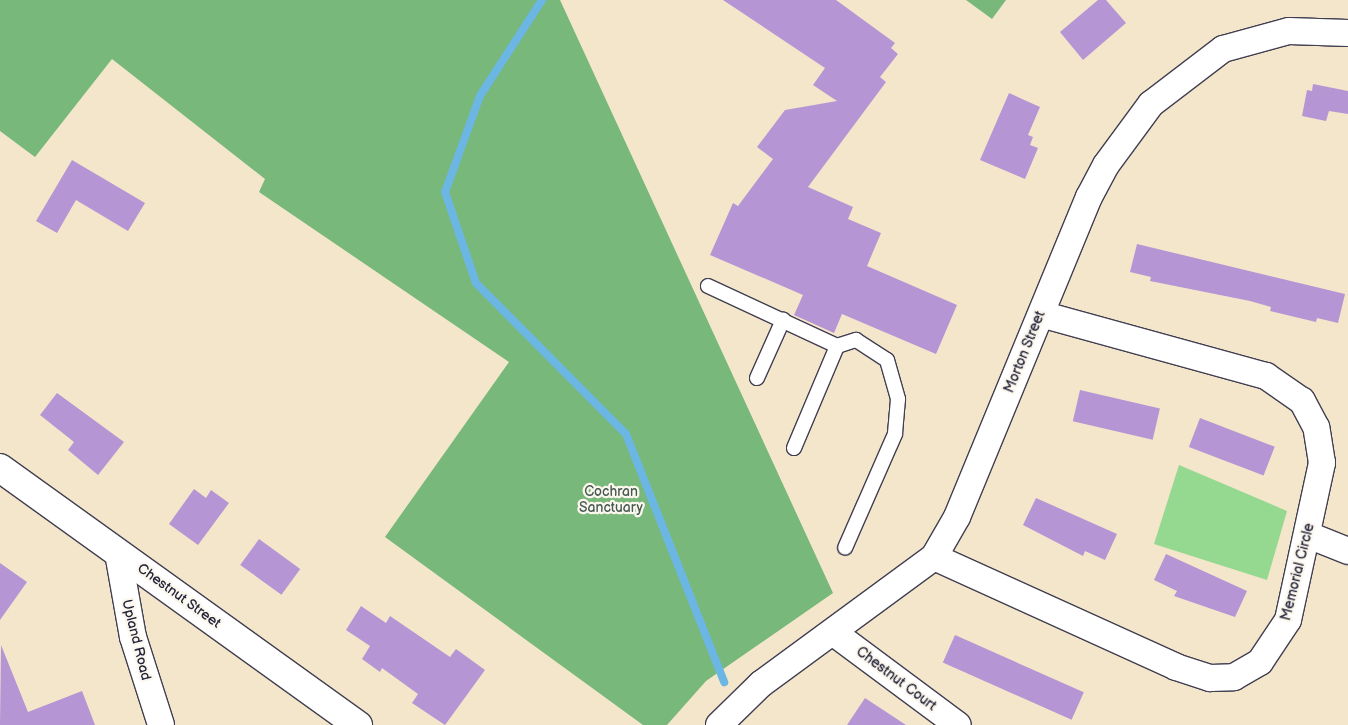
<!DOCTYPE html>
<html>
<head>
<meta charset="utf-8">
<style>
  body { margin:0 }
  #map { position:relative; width:1348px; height:725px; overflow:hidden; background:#f3e6cb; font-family:"Balsamiq Sans",sans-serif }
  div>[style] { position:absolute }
  .green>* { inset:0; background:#95d890 }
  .forest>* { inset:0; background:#78b87a }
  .stream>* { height:8px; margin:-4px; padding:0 4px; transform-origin:4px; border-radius:4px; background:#6cb6e4 }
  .building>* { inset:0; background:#b695d4; transform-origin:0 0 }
  .roads { filter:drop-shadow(1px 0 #413f51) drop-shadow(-1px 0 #413f51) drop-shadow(0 1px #413f51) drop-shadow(0 -1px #413f51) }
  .lane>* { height:14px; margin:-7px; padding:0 7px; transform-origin:7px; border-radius:7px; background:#fff }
  .street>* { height:26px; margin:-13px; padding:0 13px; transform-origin:13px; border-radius:13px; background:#fff }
  .secondary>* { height:28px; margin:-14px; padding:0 14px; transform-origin:14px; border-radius:14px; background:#fff }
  span { translate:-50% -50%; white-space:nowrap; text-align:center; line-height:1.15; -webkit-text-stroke:4.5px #fbf7ec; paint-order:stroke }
  .street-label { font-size:14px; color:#22223b }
  .park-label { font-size:14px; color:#445954 }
</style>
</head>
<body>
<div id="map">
  <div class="green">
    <i style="clip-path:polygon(1179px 465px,1287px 511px,1267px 580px,1154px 544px)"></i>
  </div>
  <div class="forest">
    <i style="clip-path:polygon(0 0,560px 0,833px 593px,706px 681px,667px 725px,643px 725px,385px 537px,509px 362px,259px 192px,265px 179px,112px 59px,35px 157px,0 131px)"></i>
    <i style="clip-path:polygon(966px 0,1006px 0,992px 19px)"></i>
  </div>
  <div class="stream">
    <i style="left:542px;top:0;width:114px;rotate:122.9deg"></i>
    <i style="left:480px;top:96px;width:102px;rotate:110deg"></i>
    <i style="left:445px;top:192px;width:96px;rotate:71.2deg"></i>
    <i style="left:476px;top:283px;width:213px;rotate:45.2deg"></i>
    <i style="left:626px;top:434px;width:267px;rotate:68.4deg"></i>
  </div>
  <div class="building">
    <i style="clip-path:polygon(723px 0,836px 0,895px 43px,891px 48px,898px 54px,880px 77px,886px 82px,808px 187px,853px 207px,848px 219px,881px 233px,867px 266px,957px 305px,936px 354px,842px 314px,834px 333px,794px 315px,803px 295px,710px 255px,733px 203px,738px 206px,773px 159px,757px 147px,785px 110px,837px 101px,813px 85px,825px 68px)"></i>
    <i style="clip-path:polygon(1098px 0,1106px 0,1126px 23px,1083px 60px,1060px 32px)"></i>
    <i style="clip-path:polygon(1313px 84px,1348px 91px,1348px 114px,1329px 111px,1326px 121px,1302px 116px,1307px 90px,1312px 91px)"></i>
    <i style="clip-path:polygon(1009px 93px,1040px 107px,1028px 135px,1033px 137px,1030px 145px,1038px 148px,1025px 179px,980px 160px)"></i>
    <i style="clip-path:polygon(72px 160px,145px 203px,128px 231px,76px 200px,57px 233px,36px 221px)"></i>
    <i style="clip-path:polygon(1137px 244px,1345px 294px,1338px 323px,1317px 318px,1316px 322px,1270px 311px,1271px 307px,1250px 301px,1150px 281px,1151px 277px,1130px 272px)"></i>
    <i style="left:1080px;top:390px;width:82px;height:32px;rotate:13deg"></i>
    <i style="clip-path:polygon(57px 393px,124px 442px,98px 475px,68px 450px,74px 442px,40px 415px)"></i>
    <i style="left:1200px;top:418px;width:80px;height:31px;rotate:21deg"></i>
    <i style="clip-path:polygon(194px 489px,206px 498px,211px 490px,229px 503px,198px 545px,169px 524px)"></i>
    <i style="clip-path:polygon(1036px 498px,1117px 534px,1105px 560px,1085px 551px,1083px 556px,1023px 525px)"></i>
    <i style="left:259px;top:539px;width:51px;height:32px;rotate:36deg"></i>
    <i style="clip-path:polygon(1166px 554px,1247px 591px,1235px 617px,1174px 596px,1177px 591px,1154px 580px)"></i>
    <i style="clip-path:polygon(0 563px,27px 582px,0 620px)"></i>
    <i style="clip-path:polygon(361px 606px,386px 623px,390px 616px,450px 657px,456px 649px,485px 670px,445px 725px,412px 703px,418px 694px,382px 668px,380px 672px,362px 659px,370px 646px,346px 630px)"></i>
    <i style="left:955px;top:635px;width:141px;height:30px;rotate:24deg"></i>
    <i style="clip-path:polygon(1px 645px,28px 712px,82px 691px,95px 725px,0 725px)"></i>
    <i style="clip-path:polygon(865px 698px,906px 725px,847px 725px)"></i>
  </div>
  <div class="roads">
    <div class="lane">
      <i style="left:708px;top:286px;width:142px;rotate:24.9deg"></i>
      <i style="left:757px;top:378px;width:64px;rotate:-65.9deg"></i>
      <i style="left:794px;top:448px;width:111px;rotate:-67.1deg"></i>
      <i style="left:837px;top:346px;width:20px;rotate:-18deg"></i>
      <i style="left:856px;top:340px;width:37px;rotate:33deg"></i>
      <i style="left:887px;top:360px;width:41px;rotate:74.2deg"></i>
      <i style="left:898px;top:399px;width:35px;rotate:95deg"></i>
      <i style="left:895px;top:434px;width:124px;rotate:113.7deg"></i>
    </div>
    <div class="street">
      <i style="left:1308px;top:535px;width:43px;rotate:21.8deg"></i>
      <i style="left:118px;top:553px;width:85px;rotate:79.9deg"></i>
      <i style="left:133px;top:637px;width:92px;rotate:72.3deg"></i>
      <i style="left:934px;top:557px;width:266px;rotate:24.4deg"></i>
      <i style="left:1176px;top:667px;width:36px;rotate:18deg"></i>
      <i style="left:1210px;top:678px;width:24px;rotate:-2deg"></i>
      <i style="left:1234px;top:677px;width:30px;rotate:-30deg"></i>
      <i style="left:1260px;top:662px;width:50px;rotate:-56.3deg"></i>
      <i style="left:1288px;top:620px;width:161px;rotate:-77.8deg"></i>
      <i style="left:1322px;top:463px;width:36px;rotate:-99deg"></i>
      <i style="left:1316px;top:427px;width:30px;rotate:-118deg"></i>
      <i style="left:1302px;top:401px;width:44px;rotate:-145.2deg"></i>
      <i style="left:1266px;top:376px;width:233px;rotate:-164.6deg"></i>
      <i style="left:834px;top:633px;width:154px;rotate:36.6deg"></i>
      <i style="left:719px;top:725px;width:59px;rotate:-44.3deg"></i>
      <i style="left:761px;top:684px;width:215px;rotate:-36.3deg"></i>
      <i style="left:934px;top:557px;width:46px;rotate:-60.1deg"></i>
      <i style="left:957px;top:517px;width:346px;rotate:-67.6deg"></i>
      <i style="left:1089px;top:197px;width:36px;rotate:-62deg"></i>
      <i style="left:1106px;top:165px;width:76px;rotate:-53.6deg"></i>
      <i style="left:1151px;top:104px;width:91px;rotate:-37.4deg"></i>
      <i style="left:1223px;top:49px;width:68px;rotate:-15.3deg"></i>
      <i style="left:1289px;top:31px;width:59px;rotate:1.9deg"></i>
    </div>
    <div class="secondary">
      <i style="left:0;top:468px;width:441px;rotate:35.7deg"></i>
    </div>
  </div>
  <div class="street-label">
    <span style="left:1025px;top:352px;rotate:-68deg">Morton Street</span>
    <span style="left:1298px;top:572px;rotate:-76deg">Memorial Circle</span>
    <span style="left:179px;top:596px;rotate:36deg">Chestnut Street</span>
    <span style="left:136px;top:640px;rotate:76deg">Upland Road</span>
    <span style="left:896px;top:679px;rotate:37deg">Chestnut Court</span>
  </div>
  <div class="park-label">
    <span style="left:611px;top:500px">Cochran<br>Sanctuary</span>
  </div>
</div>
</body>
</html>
